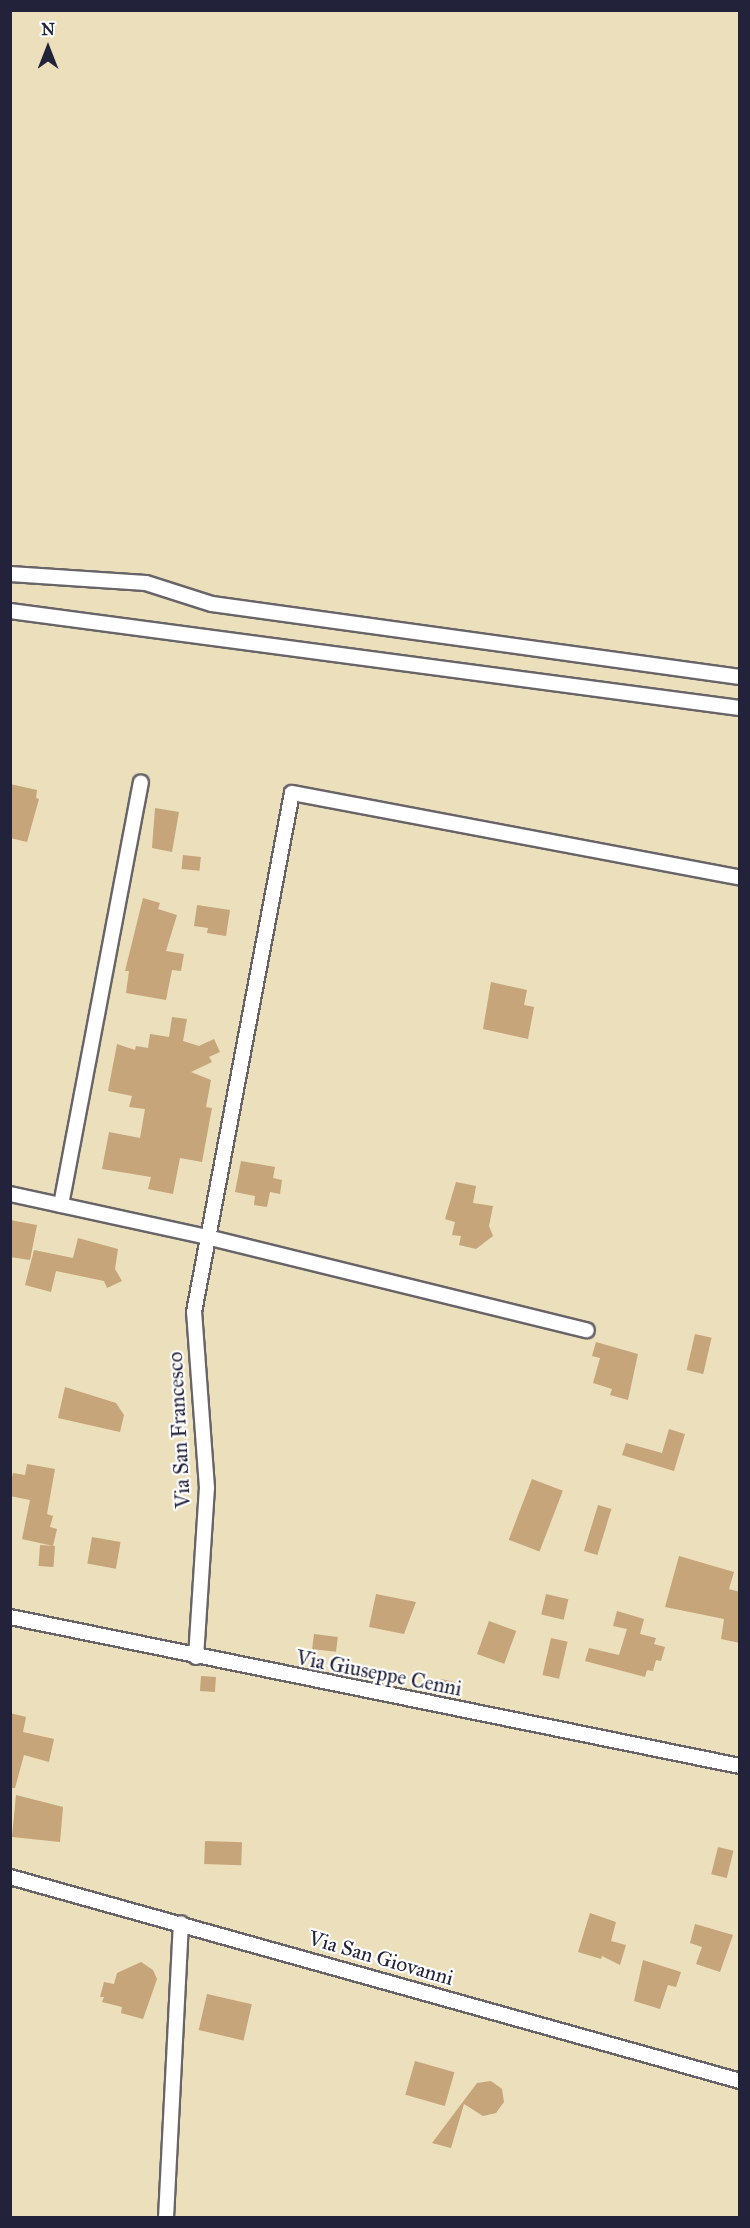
<!DOCTYPE html>
<html>
<head>
<meta charset="utf-8">
<style>
  body { margin:0 }
  #map { position:relative; width:750px; height:2228px; overflow:hidden; background:#ebdfbc; font-family:"IM FELL Great Primer",serif }
  div>[style] { position:absolute }
  .building>* { inset:0; background:#c5a579; transform-origin:0 0 }
  .roads { filter:drop-shadow(2px 0 #686468) drop-shadow(-2px 0 #686468) drop-shadow(0 2px #686468) drop-shadow(0 -2px #686468) }
  .minor>* { height:14px; margin:-7px; padding:0 7px; transform-origin:7px; border-radius:7px; background:#fff }
  span { translate:-50% -50%; white-space:nowrap; text-align:center; line-height:1.15; -webkit-text-stroke:4.5px #fff; paint-order:stroke }
  .street-label { font-size:21px; color:#22223b }
  .frame { position:absolute; inset:0; border:12px solid #22223b; pointer-events:none }
  .north { position:absolute; left:18px; top:18px; width:60px; height:60px; -webkit-text-stroke:4px #fff; paint-order:stroke; rotate:0deg; font-size:16px; font-weight:700; line-height:24px; text-align:center; color:#22223b }
  .north::after { content:''; display:block; margin:auto; width:21px; height:27px; background:#22223b; clip-path:polygon(50% 0,100% 100%,50% 72%,0 100%) }
</style>
</head>
<body>
<div id="map">
  <div class="building">
    <i style="clip-path:polygon(10px 784px,37px 790px,36px 798px,39px 799px,27px 842px,10px 838px)"></i>
    <i style="clip-path:polygon(155px 808px,179px 812px,172px 852px,152px 848px)"></i>
    <i style="left:183px;top:855px;width:18px;height:14px;rotate:6deg"></i>
    <i style="clip-path:polygon(143px 898px,160px 903px,158px 909px,177px 915px,166px 951px,184px 954px,181px 971px,172px 970px,166px 1000px,126px 993px,129px 971px,125px 971px)"></i>
    <i style="clip-path:polygon(197px 905px,230px 910px,226px 936px,207px 933px,208px 928px,194px 926px)"></i>
    <i style="clip-path:polygon(491px 982px,527px 990px,524px 1005px,534px 1007px,528px 1039px,483px 1029px)"></i>
    <i style="clip-path:polygon(172px 1017px,187px 1019px,183px 1041px,199px 1046px,214px 1039px,220px 1052px,209px 1057px,212px 1062px,191px 1072px,211px 1080px,206px 1107px,212px 1108px,202px 1162px,180px 1158px,173px 1194px,148px 1189px,151px 1177px,102px 1169px,109px 1132px,140px 1138px,145px 1109px,129px 1107px,132px 1096px,108px 1091px,117px 1044px,135px 1050px,136px 1046px,148px 1048px,150px 1034px,169px 1037px)"></i>
    <i style="clip-path:polygon(241px 1161px,275px 1167px,273px 1178px,282px 1180px,280px 1194px,270px 1192px,267px 1207px,254px 1205px,255px 1196px,235px 1192px)"></i>
    <i style="clip-path:polygon(456px 1182px,476px 1186px,473px 1203px,493px 1206px,489px 1226px,493px 1236px,476px 1249px,459px 1245px,461px 1236px,452px 1235px,455px 1222px,445px 1219px)"></i>
    <i style="clip-path:polygon(10px 1220px,37px 1225px,30px 1260px,10px 1257px)"></i>
    <i style="clip-path:polygon(78px 1238px,118px 1249px,115px 1269px,122px 1281px,107px 1288px,104px 1281px,56px 1271px,51px 1292px,25px 1285px,34px 1250px,73px 1258px)"></i>
    <i style="left:695px;top:1334px;width:17px;height:37px;rotate:13deg"></i>
    <i style="clip-path:polygon(596px 1342px,638px 1354px,628px 1400px,610px 1395px,612px 1389px,593px 1383px,600px 1358px,592px 1356px)"></i>
    <i style="clip-path:polygon(65px 1387px,116px 1403px,124px 1415px,120px 1432px,58px 1418px)"></i>
    <i style="clip-path:polygon(669px 1429px,685px 1434px,674px 1471px,622px 1455px,626px 1443px,662px 1453px)"></i>
    <i style="clip-path:polygon(27px 1464px,55px 1469px,47px 1514px,53px 1516px,50px 1527px,57px 1529px,53px 1546px,22px 1539px,30px 1500px,10px 1496px,10px 1486px,13px 1473px,25px 1475px)"></i>
    <i style="left:532px;top:1479px;width:33px;height:65px;rotate:21deg"></i>
    <i style="left:598px;top:1505px;width:14px;height:48px;rotate:17deg"></i>
    <i style="left:92px;top:1537px;width:29px;height:27px;rotate:10deg"></i>
    <i style="left:40px;top:1545px;width:15px;height:21px;rotate:4deg"></i>
    <i style="clip-path:polygon(679px 1556px,734px 1572px,729px 1589px,740px 1592px,740px 1643px,721px 1639px,724px 1619px,665px 1607px)"></i>
    <i style="clip-path:polygon(376px 1594px,416px 1602px,404px 1634px,369px 1627px)"></i>
    <i style="left:546px;top:1594px;width:23px;height:21px;rotate:13deg"></i>
    <i style="clip-path:polygon(617px 1611px,644px 1619px,640px 1634px,656px 1638px,654px 1644px,665px 1647px,661px 1661px,656px 1660px,653px 1671px,647px 1670px,645px 1677px,585px 1661px,589px 1648px,619px 1655px,627px 1629px,613px 1626px)"></i>
    <i style="left:489px;top:1621px;width:29px;height:35px;rotate:20deg"></i>
    <i style="left:314px;top:1634px;width:24px;height:15px;rotate:7deg"></i>
    <i style="left:551px;top:1638px;width:17px;height:38px;rotate:13deg"></i>
    <i style="left:201px;top:1676px;width:15px;height:15px;rotate:4deg"></i>
    <i style="clip-path:polygon(441px 1679px,455px 1682px,450px 1695px,436px 1692px)"></i>
    <i style="clip-path:polygon(10px 1713px,26px 1717px,23px 1732px,54px 1739px,49px 1762px,24px 1755px,15px 1788px,10px 1788px)"></i>
    <i style="clip-path:polygon(16px 1795px,63px 1807px,60px 1842px,12px 1837px)"></i>
    <i style="left:205px;top:1841px;width:37px;height:23px;rotate:2deg"></i>
    <i style="left:718px;top:1847px;width:16px;height:28px;rotate:14deg"></i>
    <i style="clip-path:polygon(590px 1913px,616px 1922px,611px 1941px,626px 1945px,620px 1965px,602px 1956px,601px 1959px,578px 1952px)"></i>
    <i style="clip-path:polygon(695px 1924px,733px 1935px,720px 1972px,696px 1964px,702px 1947px,690px 1943px)"></i>
    <i style="clip-path:polygon(643px 1960px,681px 1972px,676px 1987px,668px 1985px,660px 2009px,634px 2001px)"></i>
    <i style="clip-path:polygon(141px 1962px,153px 1970px,157px 1979px,143px 2019px,121px 2013px,122px 2007px,102px 2002px,104px 1997px,100px 1997px,104px 1982px,114px 1984px,117px 1973px)"></i>
    <i style="left:207px;top:1994px;width:46px;height:37px;rotate:13deg"></i>
    <i style="left:415px;top:2061px;width:41px;height:35px;rotate:16deg"></i>
    <i style="clip-path:polygon(491px 2081px,502px 2089px,504px 2102px,496px 2113px,483px 2116px,464px 2104px,451px 2148px,432px 2143px,477px 2083px)"></i>
  </div>
  <div class="roads">
    <div class="minor">
      <i style="left:10px;top:574px;width:136px;rotate:3.8deg"></i>
      <i style="left:146px;top:583px;width:69px;rotate:17.7deg"></i>
      <i style="left:212px;top:604px;width:533px;rotate:7.87deg"></i>
      <i style="left:10px;top:611px;width:736px;rotate:7.57deg"></i>
      <i style="left:10px;top:1194px;width:202px;rotate:12.3deg"></i>
      <i style="left:207px;top:1237px;width:391px;rotate:13.8deg"></i>
      <i style="left:61px;top:1205px;width:430px;rotate:-79.3deg"></i>
      <i style="left:10px;top:1617px;width:745px;rotate:11.54deg"></i>
      <i style="left:196px;top:1657px;width:169px;rotate:-86.3deg"></i>
      <i style="left:207px;top:1488px;width:176px;rotate:-94.2deg"></i>
      <i style="left:194px;top:1312px;width:528px;rotate:-79.31deg"></i>
      <i style="left:292px;top:793px;width:456px;rotate:10.7deg"></i>
      <i style="left:10px;top:1877px;width:758px;rotate:15.61deg"></i>
      <i style="left:166px;top:2218px;width:295px;rotate:-87.1deg"></i>
    </div>
  </div>
  <div class="street-label">
    <span style="left:179px;top:1430px;rotate:-93deg">Via San Francesco</span>
    <span style="left:379px;top:1673px;rotate:11deg">Via Giuseppe Cenni</span>
    <span style="left:381px;top:1958px;rotate:16deg">Via San Giovanni</span>
  </div>
  <div class="frame"></div>
  <div class="north">N</div>
</div>
</body>
</html>
